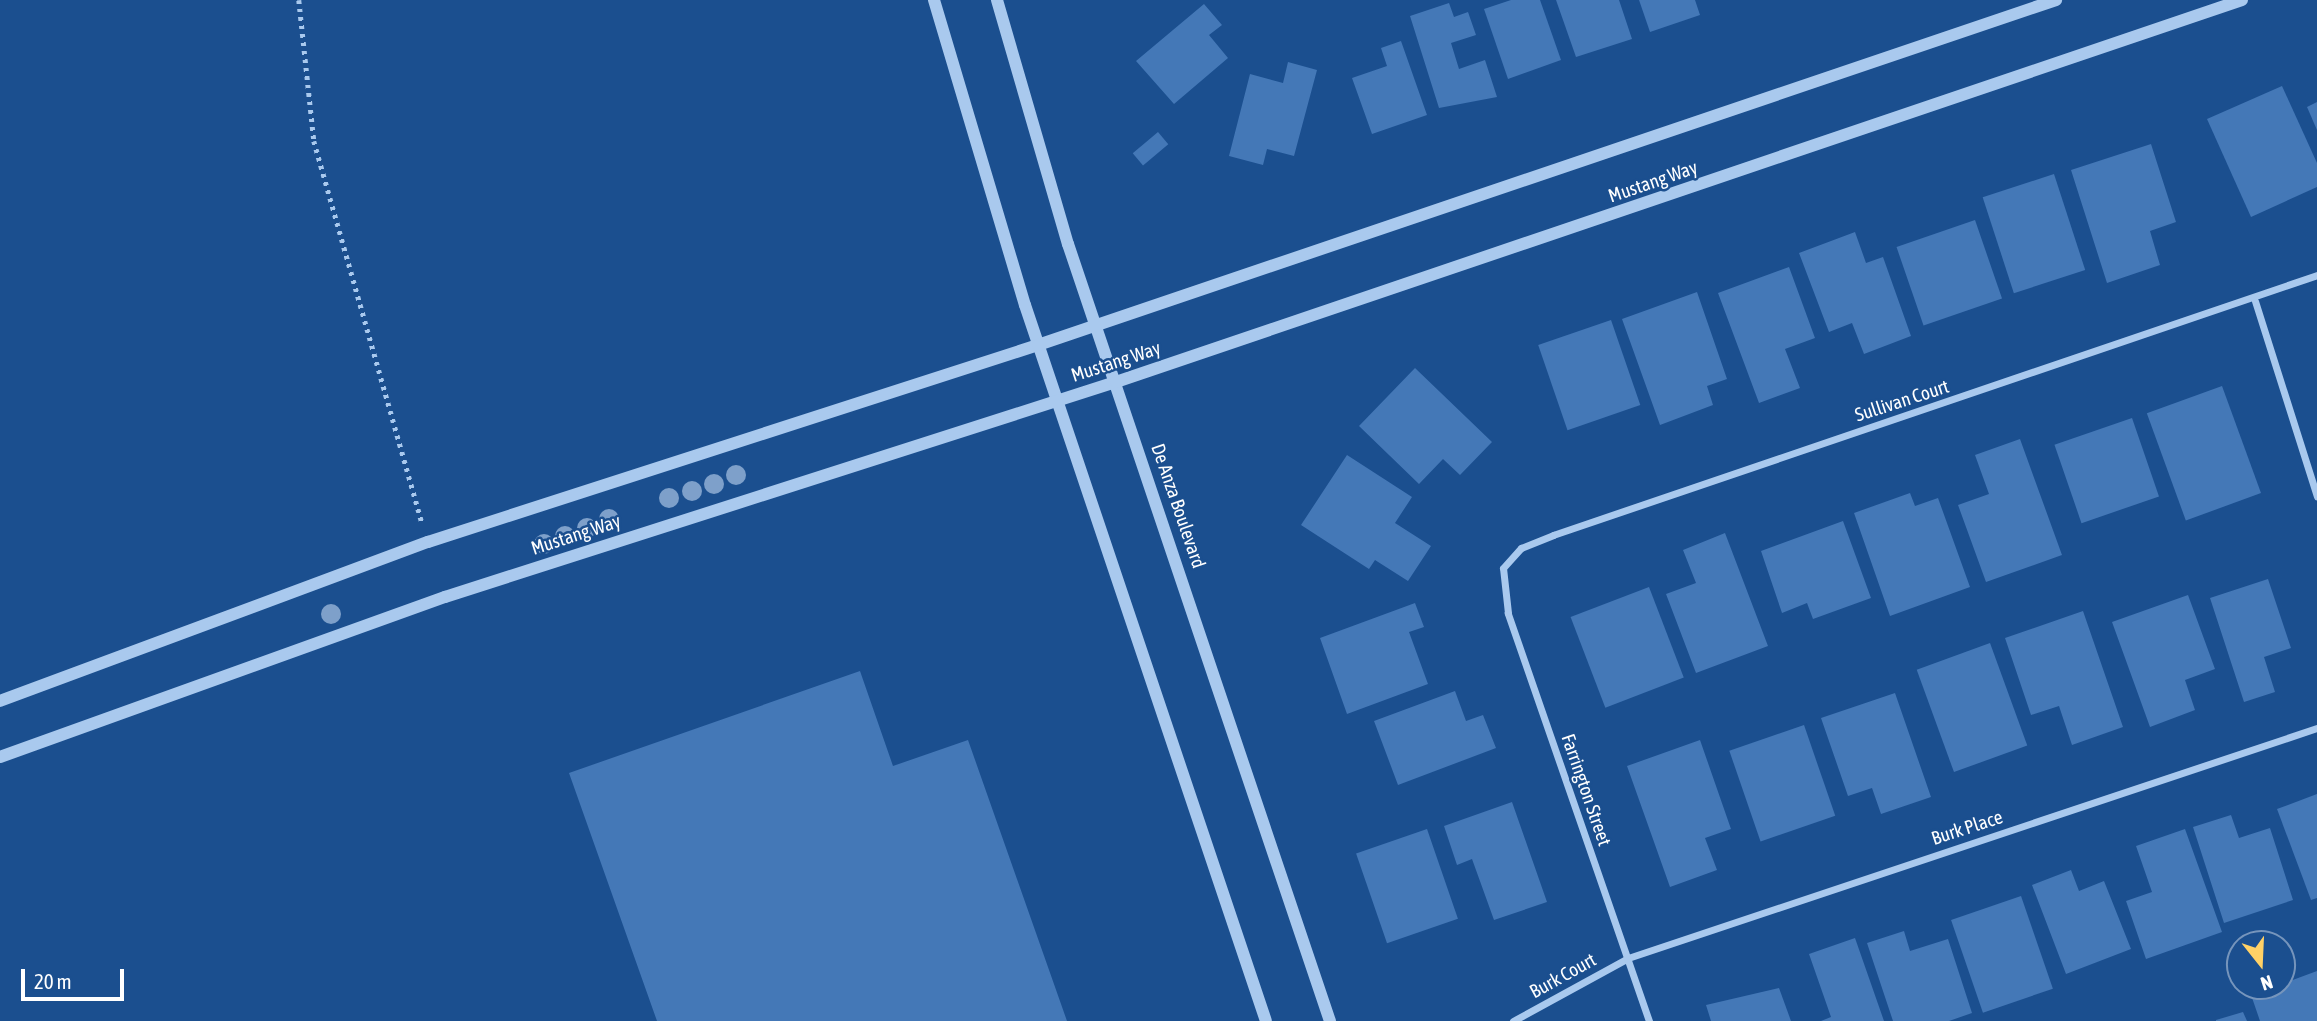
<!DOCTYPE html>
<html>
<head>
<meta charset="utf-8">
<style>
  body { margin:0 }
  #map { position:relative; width:2317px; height:1021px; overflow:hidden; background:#1b4f8f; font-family:"Asap Condensed",sans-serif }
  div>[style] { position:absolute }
  .building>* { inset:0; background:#4478b7; transform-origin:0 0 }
  .path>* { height:4.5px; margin-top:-2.25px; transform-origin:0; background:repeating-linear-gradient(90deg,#a9c9ee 0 3.5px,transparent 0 8.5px) }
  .minor>* { height:7px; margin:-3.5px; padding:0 3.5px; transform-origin:3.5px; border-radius:3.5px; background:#a9c9ee }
  .tertiary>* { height:12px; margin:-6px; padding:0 6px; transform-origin:6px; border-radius:6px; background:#a9c9ee }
  .trees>* { width:20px; height:20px; margin:-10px; border-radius:50%; background:#7ea0ca }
  span { translate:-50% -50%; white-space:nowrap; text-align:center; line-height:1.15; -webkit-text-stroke:5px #1b4f8f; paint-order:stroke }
  .street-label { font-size:19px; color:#fff }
  .north { position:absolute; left:2226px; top:930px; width:70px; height:70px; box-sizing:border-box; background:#1b4f8f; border:2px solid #7695bc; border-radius:50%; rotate:162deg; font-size:19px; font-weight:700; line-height:28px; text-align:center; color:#fff }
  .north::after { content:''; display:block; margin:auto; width:24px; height:32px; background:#ffd166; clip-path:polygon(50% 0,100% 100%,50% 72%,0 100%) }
  .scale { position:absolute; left:21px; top:969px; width:103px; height:32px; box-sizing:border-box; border:4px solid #fff; border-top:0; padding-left:9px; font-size:21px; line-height:24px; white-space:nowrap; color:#fff; -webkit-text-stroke:5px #1b4f8f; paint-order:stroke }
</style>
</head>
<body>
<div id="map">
  <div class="building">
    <i style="clip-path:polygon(1511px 0,1540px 0,1561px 60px,1508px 79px,1484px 9px)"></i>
    <i style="clip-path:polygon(1556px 0,1619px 0,1632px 39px,1576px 57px)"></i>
    <i style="clip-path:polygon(1639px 0,1695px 0,1700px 15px,1650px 32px)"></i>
    <i style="clip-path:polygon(1449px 3px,1454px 17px,1468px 12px,1476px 35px,1451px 43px,1459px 69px,1485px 60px,1497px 97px,1439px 108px,1410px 16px)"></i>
    <i style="clip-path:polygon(1204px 4px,1222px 25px,1209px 35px,1228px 58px,1174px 104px,1136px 61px)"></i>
    <i style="clip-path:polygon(1401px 41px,1427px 115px,1372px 134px,1352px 78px,1387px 66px,1381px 48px)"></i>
    <i style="clip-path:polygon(1288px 62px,1317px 70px,1294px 156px,1267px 149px,1263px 165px,1229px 156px,1250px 74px,1283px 83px)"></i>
    <i style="clip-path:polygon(2282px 86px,2317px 163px,2317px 187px,2251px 217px,2207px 119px)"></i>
    <i style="clip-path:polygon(2317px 102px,2317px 130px,2307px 107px)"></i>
    <i style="left:1158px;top:132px;width:16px;height:33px;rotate:50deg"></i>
    <i style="clip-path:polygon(2151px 144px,2176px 222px,2150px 231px,2160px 265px,2107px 283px,2071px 170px)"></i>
    <i style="left:2054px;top:174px;width:101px;height:75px;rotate:72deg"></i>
    <i style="left:1975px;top:220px;width:83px;height:83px;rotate:71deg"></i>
    <i style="clip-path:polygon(1855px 232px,1866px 263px,1883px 257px,1911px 336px,1864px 354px,1852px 323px,1829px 332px,1799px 253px)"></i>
    <i style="clip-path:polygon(1789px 267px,1815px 338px,1785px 349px,1800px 388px,1759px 403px,1718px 293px)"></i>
    <i style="clip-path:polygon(1697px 292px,1727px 379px,1707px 386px,1713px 405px,1660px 425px,1622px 319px)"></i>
    <i style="left:1611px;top:320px;width:90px;height:77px;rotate:71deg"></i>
    <i style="clip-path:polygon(1415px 368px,1492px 442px,1460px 475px,1443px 459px,1419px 484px,1359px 426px)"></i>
    <i style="left:2222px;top:386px;width:114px;height:80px;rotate:70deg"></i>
    <i style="left:2132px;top:418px;width:83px;height:82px;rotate:71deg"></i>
    <i style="clip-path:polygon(2020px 439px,2062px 555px,1986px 582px,1958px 505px,1989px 494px,1975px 455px)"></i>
    <i style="clip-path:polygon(1347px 455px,1412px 497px,1395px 523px,1431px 546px,1408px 581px,1375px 560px,1369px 569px,1301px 525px)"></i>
    <i style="clip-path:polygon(1910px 493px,1915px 506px,1938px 498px,1970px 587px,1890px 616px,1854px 513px)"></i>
    <i style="clip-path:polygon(1843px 521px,1871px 598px,1813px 619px,1807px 603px,1782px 613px,1761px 551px)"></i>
    <i style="clip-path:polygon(1725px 533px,1768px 646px,1696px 673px,1666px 594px,1696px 583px,1683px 550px)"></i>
    <i style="clip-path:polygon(2268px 579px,2291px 648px,2264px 657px,2275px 692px,2244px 702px,2210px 598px)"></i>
    <i style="left:1649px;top:587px;width:97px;height:84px;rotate:69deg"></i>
    <i style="clip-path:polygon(2188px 595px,2215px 669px,2185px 680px,2195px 710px,2150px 727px,2112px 622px)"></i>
    <i style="clip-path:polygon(1415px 603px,1424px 627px,1409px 632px,1428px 684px,1347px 714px,1320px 638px)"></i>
    <i style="clip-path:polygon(2083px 611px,2123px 727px,2072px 745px,2059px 706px,2031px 715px,2005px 638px)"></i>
    <i style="left:1990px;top:643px;width:109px;height:78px;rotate:70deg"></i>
    <i style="clip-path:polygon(860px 671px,893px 766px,968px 740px,1067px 1021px,657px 1021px,569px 773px)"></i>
    <i style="clip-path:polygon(1455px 691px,1466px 721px,1483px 715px,1496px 748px,1398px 785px,1374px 721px)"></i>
    <i style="clip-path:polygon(1895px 693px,1931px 797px,1881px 814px,1872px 788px,1848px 796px,1821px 718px)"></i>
    <i style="left:1804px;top:725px;width:96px;height:79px;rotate:71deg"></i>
    <i style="clip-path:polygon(1700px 740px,1731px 829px,1705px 838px,1717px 870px,1670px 887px,1627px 766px)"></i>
    <i style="clip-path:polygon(2317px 794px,2317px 898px,2311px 900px,2277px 809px)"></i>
    <i style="clip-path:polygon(1512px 802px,1547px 902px,1494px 920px,1472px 859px,1457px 865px,1444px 826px)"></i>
    <i style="clip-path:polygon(2231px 815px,2239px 838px,2270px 828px,2293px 900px,2224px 923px,2193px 827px)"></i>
    <i style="left:1427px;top:829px;width:95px;height:75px;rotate:71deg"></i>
    <i style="clip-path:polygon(2185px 829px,2222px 932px,2146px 959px,2126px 901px,2152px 892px,2136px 846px)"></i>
    <i style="clip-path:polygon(2071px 870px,2079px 891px,2104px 881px,2131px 949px,2066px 974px,2032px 885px)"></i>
    <i style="left:2021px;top:896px;width:98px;height:74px;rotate:71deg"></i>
    <i style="clip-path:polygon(1904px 931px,1910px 951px,1948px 939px,1972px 1013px,1949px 1021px,1893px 1021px,1867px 943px)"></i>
    <i style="clip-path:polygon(1855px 938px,1884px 1021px,1821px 1021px,1831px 1017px,1809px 954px)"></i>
    <i style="clip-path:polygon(2286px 967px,2290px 981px,2317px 971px,2317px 1021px,2260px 1021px,2248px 986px,2282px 986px)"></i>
    <i style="clip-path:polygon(1779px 988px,1791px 1021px,1711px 1021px,1706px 1005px)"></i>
    <i style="clip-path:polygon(2243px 1012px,2247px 1021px,2216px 1021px,2216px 1020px)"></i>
  </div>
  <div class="path">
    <i style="left:299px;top:0;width:142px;rotate:83.9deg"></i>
    <i style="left:314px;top:141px;width:396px;rotate:74.2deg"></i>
  </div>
  <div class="minor">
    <i style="left:2255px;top:301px;width:205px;rotate:72.4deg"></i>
    <i style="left:1513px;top:1021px;width:131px;rotate:-28.7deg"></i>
    <i style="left:1628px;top:958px;width:726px;rotate:-18.46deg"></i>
    <i style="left:1649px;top:1021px;width:432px;rotate:-109.1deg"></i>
    <i style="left:1508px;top:613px;width:45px;rotate:-96.3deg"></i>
    <i style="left:1503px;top:568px;width:27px;rotate:-48deg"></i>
    <i style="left:1521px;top:548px;width:35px;rotate:-22deg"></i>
    <i style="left:1553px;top:535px;width:807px;rotate:-18.79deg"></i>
  </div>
  <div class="tertiary">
    <i style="left:934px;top:0;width:318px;rotate:73.4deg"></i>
    <i style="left:1025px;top:305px;width:755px;rotate:71.4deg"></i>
    <i style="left:997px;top:0;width:254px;rotate:73.8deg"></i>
    <i style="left:1068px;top:244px;width:820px;rotate:71.37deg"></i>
    <i style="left:0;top:701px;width:457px;rotate:-20.4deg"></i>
    <i style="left:428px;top:542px;width:641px;rotate:-17.9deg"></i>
    <i style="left:1038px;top:345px;width:1075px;rotate:-18.72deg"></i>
    <i style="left:0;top:757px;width:473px;rotate:-19.8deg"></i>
    <i style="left:445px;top:597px;width:705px;rotate:-17.77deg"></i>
    <i style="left:1116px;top:382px;width:1189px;rotate:-18.74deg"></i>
  </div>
  <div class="trees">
    <i style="left:736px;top:475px"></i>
    <i style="left:714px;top:484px"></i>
    <i style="left:692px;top:491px"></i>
    <i style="left:669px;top:498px"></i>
    <i style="left:609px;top:519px"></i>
    <i style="left:587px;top:528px"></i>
    <i style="left:565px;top:536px"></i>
    <i style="left:544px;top:544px"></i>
    <i style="left:331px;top:614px"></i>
  </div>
  <div class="street-label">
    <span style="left:1653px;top:182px;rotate:-19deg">Mustang Way</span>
    <span style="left:1116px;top:362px;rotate:-18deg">Mustang Way</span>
    <span style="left:1902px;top:401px;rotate:-18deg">Sullivan Court</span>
    <span style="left:1178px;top:506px;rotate:71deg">De Anza Boulevard</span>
    <span style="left:576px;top:535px;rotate:-18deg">Mustang Way</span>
    <span style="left:1586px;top:790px;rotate:71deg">Farrington Street</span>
    <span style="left:1967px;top:828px;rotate:-18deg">Burk Place</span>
    <span style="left:1563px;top:976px;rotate:-29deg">Burk Court</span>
  </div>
  <div class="north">N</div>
  <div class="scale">20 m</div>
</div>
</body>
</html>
